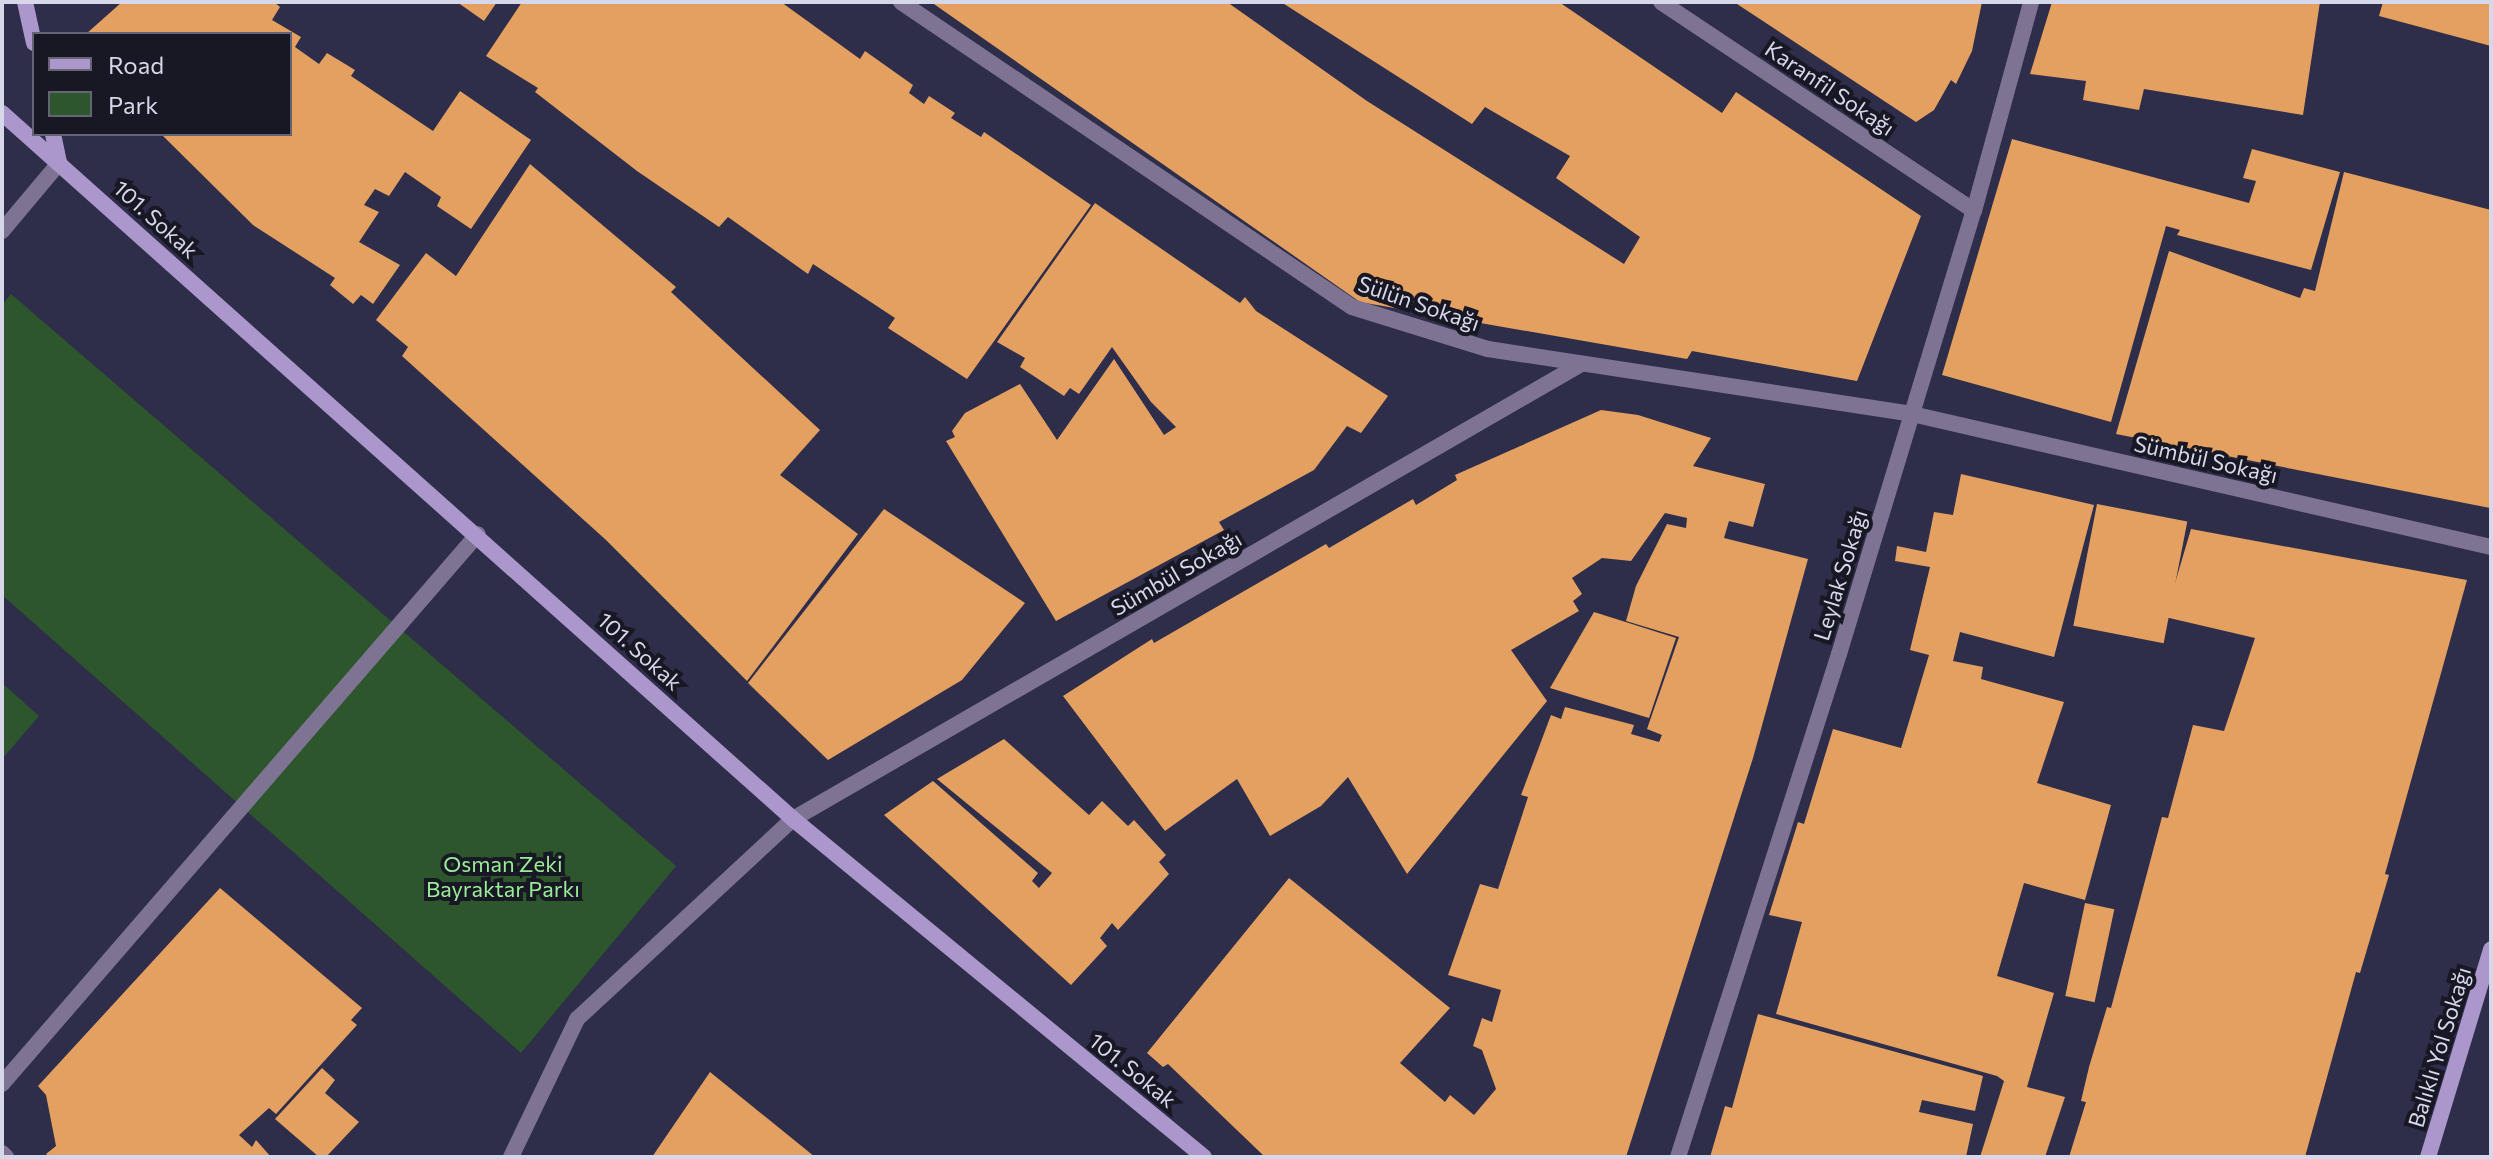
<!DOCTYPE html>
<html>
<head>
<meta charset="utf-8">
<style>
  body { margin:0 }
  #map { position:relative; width:2493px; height:1159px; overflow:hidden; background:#2e2e4a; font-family:Commissioner,sans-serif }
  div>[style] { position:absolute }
  .green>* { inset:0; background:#2d562c }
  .building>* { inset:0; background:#e4a060; transform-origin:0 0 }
  .street>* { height:16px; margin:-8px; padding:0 8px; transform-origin:8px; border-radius:8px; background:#7f7394 }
  .secondary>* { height:16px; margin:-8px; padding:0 8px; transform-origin:8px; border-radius:8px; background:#ab97cb }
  span { translate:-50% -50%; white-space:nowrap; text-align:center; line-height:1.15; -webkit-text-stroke:8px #181825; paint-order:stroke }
  .street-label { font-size:22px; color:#d6d8ea }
  .park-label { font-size:22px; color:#99ed96 }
  .frame { position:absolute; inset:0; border:4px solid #d6d8ea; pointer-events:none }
  .legend { position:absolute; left:32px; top:32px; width:260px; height:104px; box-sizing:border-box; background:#181825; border:2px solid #646574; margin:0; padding:10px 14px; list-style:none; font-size:24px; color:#d6d8ea }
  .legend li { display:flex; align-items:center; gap:16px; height:40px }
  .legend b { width:40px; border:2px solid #646574 }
</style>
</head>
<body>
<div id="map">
  <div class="green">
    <i style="clip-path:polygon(11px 294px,676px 866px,521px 1053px,2px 595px,2px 305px)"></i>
    <i style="clip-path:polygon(2px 683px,39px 716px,2px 759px)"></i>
  </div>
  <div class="building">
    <i style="clip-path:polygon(122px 2px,274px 2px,280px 7px,272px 20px,301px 37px,295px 47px,319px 64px,327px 53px,355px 70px,351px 76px,433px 131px,460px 91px,531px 140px,471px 229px,437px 206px,441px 197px,405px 172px,389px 196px,375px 189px,364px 205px,379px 212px,359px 242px,400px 265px,373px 304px,361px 295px,353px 304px,330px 285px,335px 278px,253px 225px,161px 134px,290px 134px,290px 34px,86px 34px)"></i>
    <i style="clip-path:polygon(457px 2px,497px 2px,484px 21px)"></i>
    <i style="clip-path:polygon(522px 2px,781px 2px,860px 59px,865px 51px,913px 85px,909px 93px,924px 104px,929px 96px,955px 113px,951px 118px,981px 137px,984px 132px,1091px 205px,967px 379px,888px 328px,895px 318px,813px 264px,808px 274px,728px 217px,719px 227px,637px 171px,535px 92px,538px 88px,486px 56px)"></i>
    <i style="clip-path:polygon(931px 2px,1227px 2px,1367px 101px,1624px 264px,1640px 237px,1556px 178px,1570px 156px,1485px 107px,1472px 124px,1281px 2px,1559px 2px,1722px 113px,1736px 92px,1921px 216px,1857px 381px,1692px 351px,1687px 359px,1360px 302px)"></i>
    <i style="clip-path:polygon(1734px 2px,1982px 2px,1972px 51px,1956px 84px,1951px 80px,1934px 110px,1916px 122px)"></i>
    <i style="clip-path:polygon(2052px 2px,2320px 2px,2303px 115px,2144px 89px,2139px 110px,2083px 100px,2086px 81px,2030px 74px)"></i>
    <i style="clip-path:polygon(2383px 2px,2491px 2px,2491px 46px,2379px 16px)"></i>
    <i style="clip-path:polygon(2012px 139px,2249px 203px,2256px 181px,2243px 178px,2252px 149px,2340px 172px,2311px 270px,2177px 235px,2180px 230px,2166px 226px,2111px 422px,1942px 375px)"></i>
    <i style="clip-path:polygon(530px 164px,676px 287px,671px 292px,820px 430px,780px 475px,858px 534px,747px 681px,606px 540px,402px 356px,408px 347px,376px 320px,426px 253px,456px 276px)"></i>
    <i style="clip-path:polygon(2344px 172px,2491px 210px,2490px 508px,2116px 434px,2169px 251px,2300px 298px,2304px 288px,2315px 291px)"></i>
    <i style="clip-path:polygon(1095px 203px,1240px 303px,1245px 297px,1256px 311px,1388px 396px,1361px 433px,1347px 426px,1314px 470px,1219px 522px,1224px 530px,1056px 621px,946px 441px,955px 437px,952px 431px,965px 413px,1020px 384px,1057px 440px,1114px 359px,1164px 435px,1176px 427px,1151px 402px,1112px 347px,1079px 394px,1070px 388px,1064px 396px,1020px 367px,1025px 358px,997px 342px)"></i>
    <i style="clip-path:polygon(1601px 410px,1638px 415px,1711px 438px,1693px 466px,1765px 484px,1753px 527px,1729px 521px,1724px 538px,1808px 559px,1753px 758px,1626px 1157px,1265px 1157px,1168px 1064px,1163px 1067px,1147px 1053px,1289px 878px,1450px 1008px,1400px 1063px,1445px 1102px,1450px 1095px,1474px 1115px,1496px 1089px,1482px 1050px,1473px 1046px,1482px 1018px,1492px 1022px,1501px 990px,1448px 975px,1480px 884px,1498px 889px,1528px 797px,1521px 795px,1551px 715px,1561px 719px,1565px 707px,1634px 725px,1631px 734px,1659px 742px,1662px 735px,1647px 729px,1679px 637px,1626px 621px,1636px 586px,1667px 524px,1686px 528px,1687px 518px,1665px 513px,1631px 561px,1602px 558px,1572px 578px,1582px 594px,1573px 601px,1579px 611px,1511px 650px,1547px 701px,1407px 874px,1348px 777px,1321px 806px,1270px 836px,1237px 779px,1165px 831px,1063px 696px,1152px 639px,1154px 643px,1326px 544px,1329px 548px,1413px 499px,1416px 505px,1457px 480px,1455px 475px)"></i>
    <i style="clip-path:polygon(1961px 474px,2094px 505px,2054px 657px,1960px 632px,1953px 661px,1983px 667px,1981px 679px,2064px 702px,2037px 783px,2111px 805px,2085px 900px,2024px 883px,1997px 976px,2054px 993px,2027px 1087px,2065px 1097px,2045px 1157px,1980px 1157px,2004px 1081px,1997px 1076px,1776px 1014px,1802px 922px,1769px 915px,1798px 822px,1804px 824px,1833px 729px,1901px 748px,1929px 655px,1910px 650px,1930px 567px,1895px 561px,1897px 546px,1926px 552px,1934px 512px,1953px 515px)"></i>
    <i style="left:2097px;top:504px;width:92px;height:124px;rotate:11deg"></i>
    <i style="clip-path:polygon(884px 509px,1025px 603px,962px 680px,828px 760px,748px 683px)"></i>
    <i style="clip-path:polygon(2191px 529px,2467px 580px,2385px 874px,2389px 875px,2360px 973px,2356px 972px,2305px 1157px,2069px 1157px,2086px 1102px,2081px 1101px,2089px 1067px,2107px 1007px,2111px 1008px,2162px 817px,2168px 818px,2193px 725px,2224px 731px,2255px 638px,2165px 617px)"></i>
    <i style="clip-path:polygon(1594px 612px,1676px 638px,1649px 718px,1550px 688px)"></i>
    <i style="clip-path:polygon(1004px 739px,1089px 815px,1102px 801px,1128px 826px,1134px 820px,1166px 855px,1159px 862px,1169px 874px,1118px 930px,1112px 923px,1100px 938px,1107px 946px,1071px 985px,884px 815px,933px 781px,1038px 873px,1032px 881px,1039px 888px,1052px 873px,937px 779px)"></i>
    <i style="clip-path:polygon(220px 888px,362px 1008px,351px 1020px,357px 1025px,276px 1114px,269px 1108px,239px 1135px,252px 1147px,256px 1140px,271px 1157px,50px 1157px,46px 1154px,56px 1146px,46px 1095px,38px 1086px)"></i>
    <i style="left:2085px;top:903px;width:30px;height:95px;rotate:12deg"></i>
    <i style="clip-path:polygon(1758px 1014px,1983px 1076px,1975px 1111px,1922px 1100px,1919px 1112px,1973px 1124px,1966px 1157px,1710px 1157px,1725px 1106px,1732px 1108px)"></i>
    <i style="clip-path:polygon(322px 1068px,335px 1080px,325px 1093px,359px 1122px,326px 1157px,319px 1157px,275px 1119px)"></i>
    <i style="clip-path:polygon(710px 1072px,815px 1157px,652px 1157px)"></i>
  </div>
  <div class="street">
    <i style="left:901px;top:2px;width:544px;rotate:34.07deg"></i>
    <i style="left:1352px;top:307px;width:142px;rotate:17.2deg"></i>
    <i style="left:1488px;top:349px;width:429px;rotate:8.7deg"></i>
    <i style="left:1912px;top:414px;width:594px;rotate:12.94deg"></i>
    <i style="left:1661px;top:2px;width:376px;rotate:33.7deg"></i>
    <i style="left:2px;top:231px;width:89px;rotate:-50deg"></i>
    <i style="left:2px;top:1084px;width:727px;rotate:-49.13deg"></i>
    <i style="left:2px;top:1153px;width:6px;rotate:45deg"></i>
    <i style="left:511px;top:1157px;width:153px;rotate:-64.4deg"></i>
    <i style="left:577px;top:1019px;width:294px;rotate:-42.8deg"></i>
    <i style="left:793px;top:819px;width:910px;rotate:-30deg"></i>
    <i style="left:1678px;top:1157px;width:528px;rotate:-72.25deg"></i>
    <i style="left:1839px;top:654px;width:463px;rotate:-73.1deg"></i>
    <i style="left:1974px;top:211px;width:217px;rotate:-74.7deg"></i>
  </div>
  <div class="secondary">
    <i style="left:25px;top:2px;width:42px;rotate:77.6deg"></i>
    <i style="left:2px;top:113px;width:1060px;rotate:41.75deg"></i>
    <i style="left:793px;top:819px;width:532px;rotate:39.43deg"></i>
    <i style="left:53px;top:134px;width:30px;rotate:78deg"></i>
    <i style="left:2428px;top:1157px;width:217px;rotate:-73.1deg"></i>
  </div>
  <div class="street-label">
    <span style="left:1830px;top:88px;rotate:34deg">Karanfil Sokağı</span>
    <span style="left:156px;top:219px;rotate:42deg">101. Sokak</span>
    <span style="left:1419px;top:303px;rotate:19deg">Sülün Sokağı</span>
    <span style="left:2206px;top:459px;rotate:13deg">Sümbül Sokağı</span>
    <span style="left:1176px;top:573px;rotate:-30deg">Sümbül Sokağı</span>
    <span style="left:1840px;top:575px;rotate:-73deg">Leylak Sokağı</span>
    <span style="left:640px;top:651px;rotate:42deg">101. Sokak</span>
    <span style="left:2439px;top:1047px;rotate:-73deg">Balıklı Yol Sokağı</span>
    <span style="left:1133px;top:1070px;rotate:39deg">101. Sokak</span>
  </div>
  <div class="park-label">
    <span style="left:503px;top:876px">Osman Zeki<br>Bayraktar Parkı</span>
  </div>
  <div class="frame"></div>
  <ul class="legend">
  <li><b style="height:10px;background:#ab97cb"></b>Road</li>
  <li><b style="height:22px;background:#2d562c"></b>Park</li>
  </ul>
</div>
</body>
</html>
